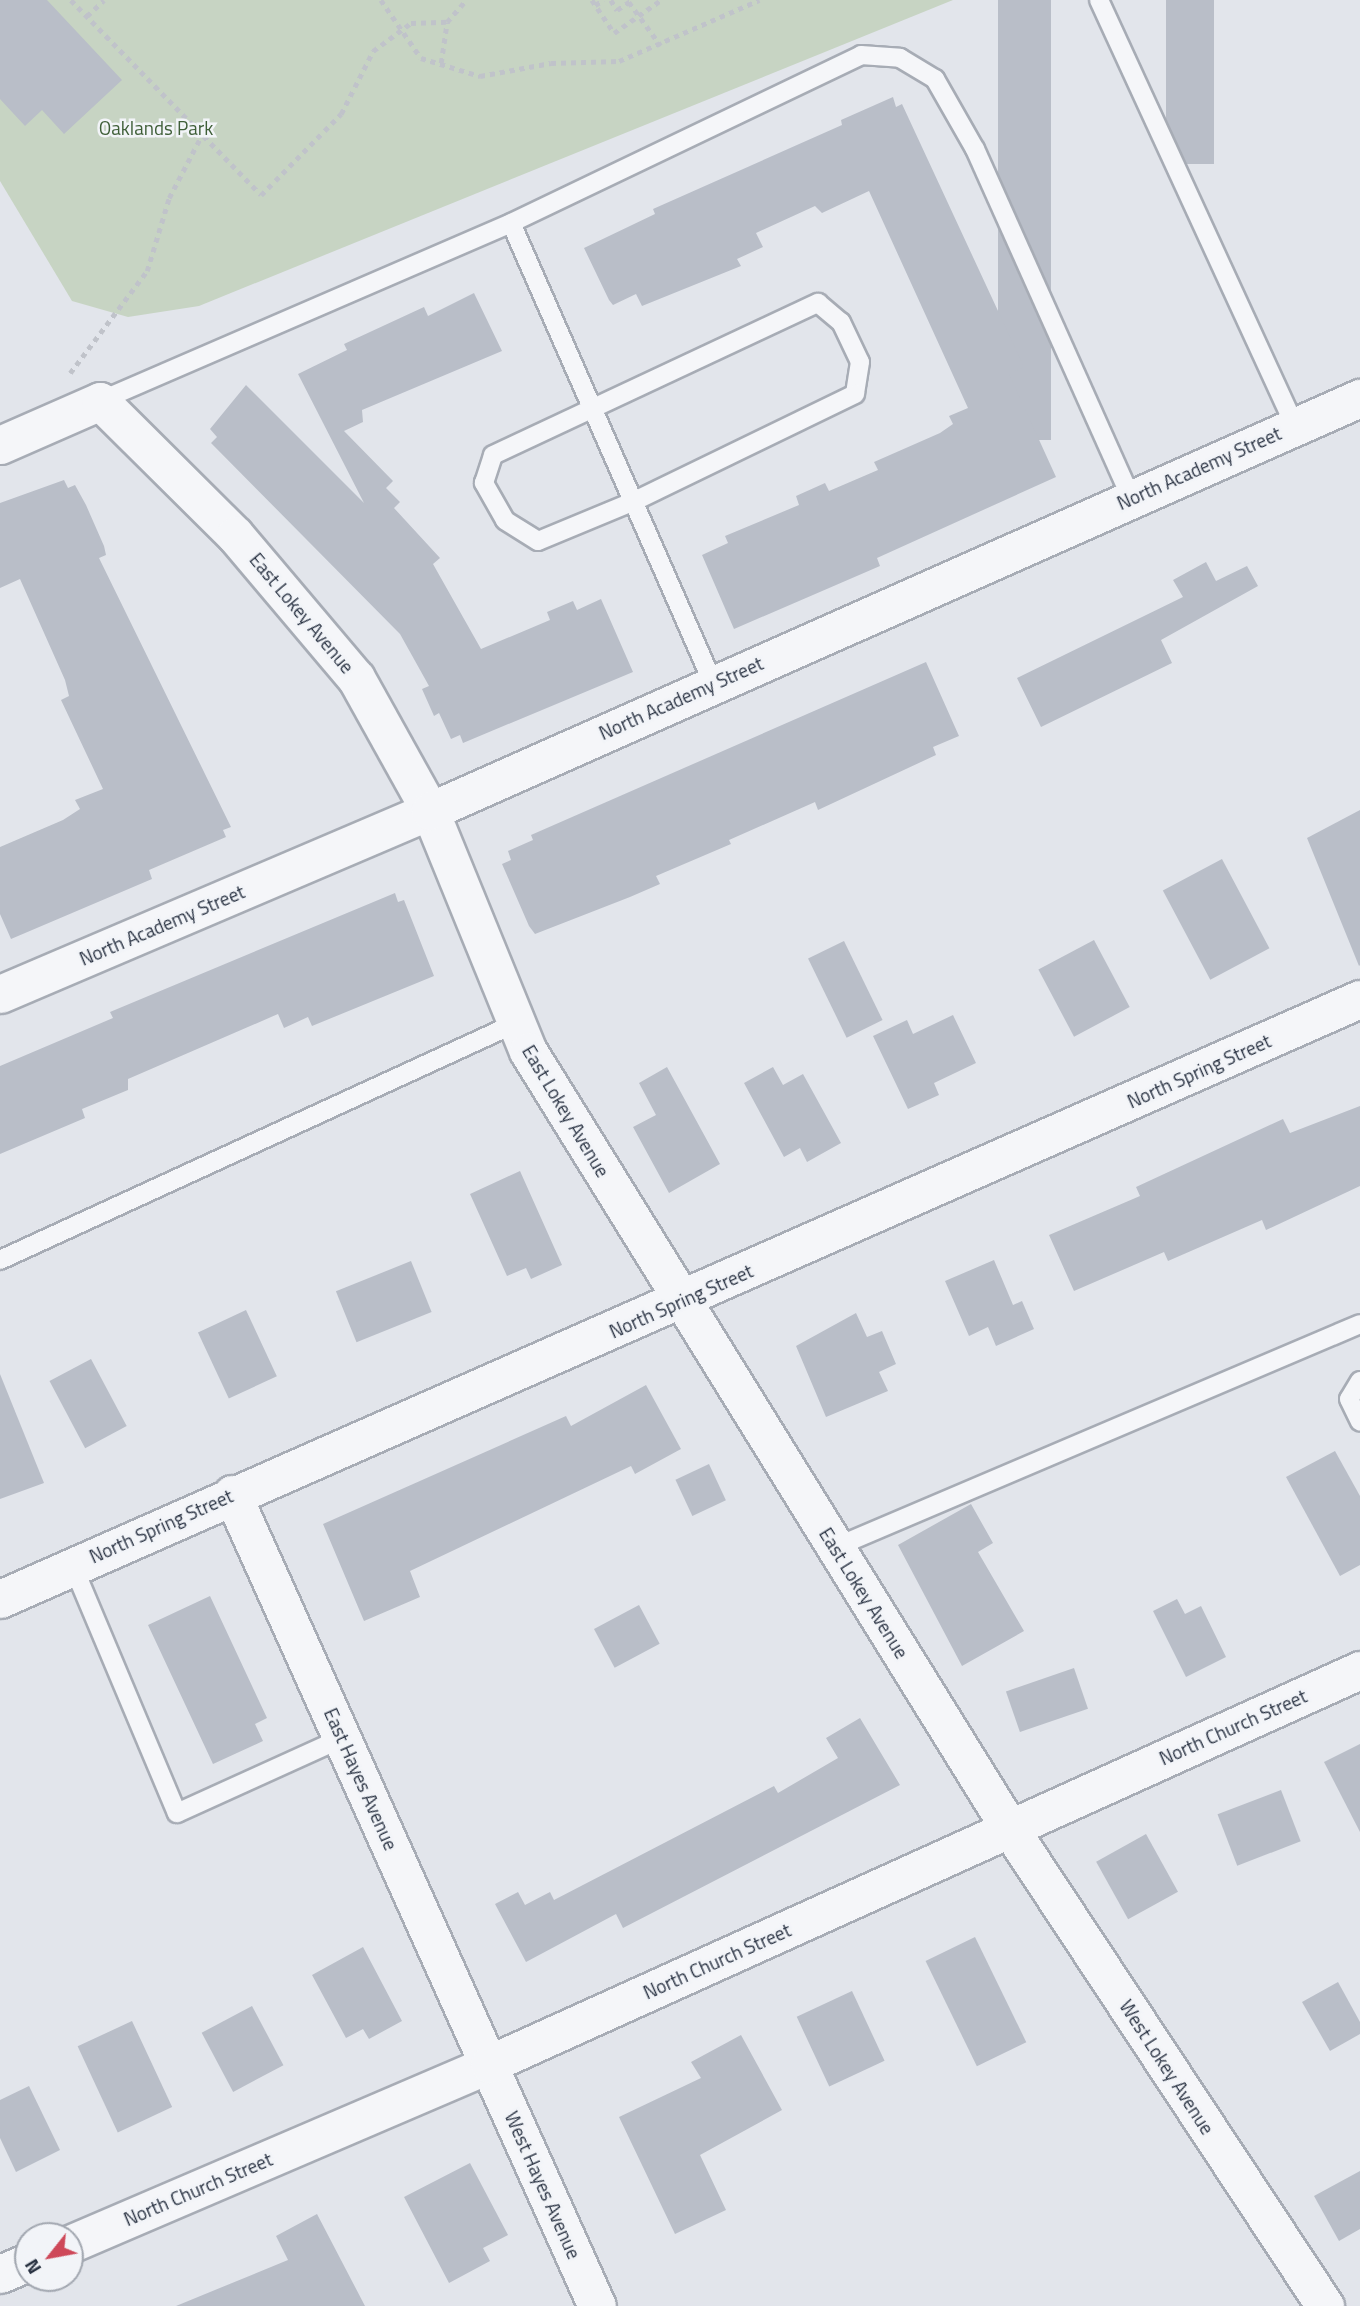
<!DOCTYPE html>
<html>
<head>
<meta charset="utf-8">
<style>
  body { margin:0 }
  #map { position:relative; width:1360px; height:2306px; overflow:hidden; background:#e2e5eb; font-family:"Titillium Web",sans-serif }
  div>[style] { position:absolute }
  .green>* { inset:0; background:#c7d4c3 }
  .building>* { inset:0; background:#b9bec8; transform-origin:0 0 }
  .path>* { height:4.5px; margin-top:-2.25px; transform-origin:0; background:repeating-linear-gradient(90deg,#c0c3ca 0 5px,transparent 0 10px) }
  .roads { filter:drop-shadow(2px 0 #a7acb5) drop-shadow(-2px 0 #a7acb5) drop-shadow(0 2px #a7acb5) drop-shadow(0 -2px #a7acb5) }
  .lane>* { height:18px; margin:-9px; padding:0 9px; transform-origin:9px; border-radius:9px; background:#f5f6f9 }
  .street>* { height:37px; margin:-18.5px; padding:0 18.5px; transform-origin:18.5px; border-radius:18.5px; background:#f5f6f9 }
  span { translate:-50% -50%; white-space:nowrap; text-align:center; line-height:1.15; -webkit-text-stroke:5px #f2f4f8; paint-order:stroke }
  .park-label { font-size:19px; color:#3e5e37 }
  .street-label { font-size:19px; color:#2a3343 }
  .north { position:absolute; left:14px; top:2222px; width:70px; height:70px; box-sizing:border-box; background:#f2f4f8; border:2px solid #a2a7b0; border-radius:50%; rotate:239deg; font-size:19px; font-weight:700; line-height:28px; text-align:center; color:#2a3343 }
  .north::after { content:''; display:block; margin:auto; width:24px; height:32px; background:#ce4859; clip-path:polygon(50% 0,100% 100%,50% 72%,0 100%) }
</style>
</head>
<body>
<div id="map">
  <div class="green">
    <i style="clip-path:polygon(0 0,953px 0,199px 306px,128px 317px,72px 301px,0 181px)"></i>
  </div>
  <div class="building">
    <i style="clip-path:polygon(0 0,47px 0,122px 80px,64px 134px,42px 110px,25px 126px,0 99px)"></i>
    <i style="left:998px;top:0;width:53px;height:440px"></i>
    <i style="left:1166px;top:0;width:48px;height:164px"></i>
    <i style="clip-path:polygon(893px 97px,896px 107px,902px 104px,1024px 367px,1009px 374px,1056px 477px,877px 558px,880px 566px,734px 629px,702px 555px,728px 543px,725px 536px,799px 505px,796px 496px,825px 483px,829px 491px,878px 470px,874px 462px,940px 433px,953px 424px,949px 416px,968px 408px,869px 191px,822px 213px,815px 206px,756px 233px,763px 247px,737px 259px,741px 266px,642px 306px,636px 294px,613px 305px,609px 300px,584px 248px,655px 214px,653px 209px,842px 125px,841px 120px)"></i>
    <i style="clip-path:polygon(474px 293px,502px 351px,362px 410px,363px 422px,344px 431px,393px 481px,386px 488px,400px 502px,394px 508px,440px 558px,433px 564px,481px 649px,550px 620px,547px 612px,573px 601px,577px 610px,601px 599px,633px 672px,463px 743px,460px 735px,451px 739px,439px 713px,434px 716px,422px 689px,429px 686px,400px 634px,211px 443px,217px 437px,210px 429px,246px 385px,364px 503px,298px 374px,347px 350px,344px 344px,424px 307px,428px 316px)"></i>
    <i style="clip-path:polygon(64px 480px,68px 488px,75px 485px,86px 505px,104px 546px,106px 555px,99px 558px,231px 827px,223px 830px,226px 837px,149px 870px,152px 879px,11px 939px,0 914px,0 847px,63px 820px,80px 809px,75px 800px,103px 789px,61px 700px,69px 696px,65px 680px,20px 579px,0 588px,0 503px)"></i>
    <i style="clip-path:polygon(1206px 562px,1216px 581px,1247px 566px,1258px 586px,1161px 640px,1172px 663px,1041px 727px,1017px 678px,1183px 597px,1173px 580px)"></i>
    <i style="clip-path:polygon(926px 662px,959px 736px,933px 747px,936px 755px,818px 810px,815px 802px,729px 840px,731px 844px,656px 876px,660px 884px,630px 897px,535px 934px,529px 926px,502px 864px,511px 860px,508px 851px,533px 840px,531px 835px)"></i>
    <i style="clip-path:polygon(1360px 810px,1360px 965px,1359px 966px,1307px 838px)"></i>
    <i style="left:1222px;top:859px;width:101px;height:67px;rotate:62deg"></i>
    <i style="clip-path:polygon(395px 893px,398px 902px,404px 900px,434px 976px,312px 1026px,308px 1017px,284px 1028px,278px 1014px,128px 1079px,128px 1090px,82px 1109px,85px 1118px,0 1154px,0 1066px,113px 1018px,110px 1012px)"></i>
    <i style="left:1094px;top:940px;width:76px;height:63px;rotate:62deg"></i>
    <i style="left:844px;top:941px;width:88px;height:40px;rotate:64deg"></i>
    <i style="clip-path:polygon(953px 1015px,976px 1063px,934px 1083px,939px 1095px,908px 1109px,873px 1036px,907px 1020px,913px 1034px)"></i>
    <i style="clip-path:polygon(667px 1067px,720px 1164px,669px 1193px,633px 1127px,656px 1115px,639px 1083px)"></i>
    <i style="clip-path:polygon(773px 1067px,783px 1085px,803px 1074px,841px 1143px,807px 1162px,800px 1148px,784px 1157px,744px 1083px)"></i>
    <i style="clip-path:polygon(1360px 1106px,1360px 1186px,1266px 1230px,1262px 1220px,1168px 1261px,1164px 1252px,1074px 1291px,1049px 1235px,1140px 1196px,1136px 1187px,1283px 1119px,1290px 1133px)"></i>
    <i style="clip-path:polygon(520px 1171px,562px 1265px,531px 1279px,526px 1268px,507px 1276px,470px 1194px)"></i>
    <i style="clip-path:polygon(994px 1260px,1013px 1305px,1022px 1301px,1034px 1329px,996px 1346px,988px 1327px,969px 1336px,945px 1281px)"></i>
    <i style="left:411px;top:1261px;width:55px;height:81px;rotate:68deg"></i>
    <i style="left:246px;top:1310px;width:73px;height:53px;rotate:65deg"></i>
    <i style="clip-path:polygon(856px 1313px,867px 1337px,882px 1331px,896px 1364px,879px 1372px,888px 1391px,826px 1417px,796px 1346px)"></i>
    <i style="left:91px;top:1359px;width:76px;height:47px;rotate:62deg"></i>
    <i style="clip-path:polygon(0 1374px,44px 1483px,0 1499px)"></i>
    <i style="clip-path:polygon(646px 1385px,681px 1449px,635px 1474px,631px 1466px,410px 1571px,420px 1597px,364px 1621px,323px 1524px,566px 1416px,571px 1426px)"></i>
    <i style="clip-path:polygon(1335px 1451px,1360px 1496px,1360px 1565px,1340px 1576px,1286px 1477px)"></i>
    <i style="left:709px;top:1464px;width:40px;height:37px;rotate:65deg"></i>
    <i style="clip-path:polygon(971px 1504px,993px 1543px,978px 1552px,1024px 1631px,962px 1666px,898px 1545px)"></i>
    <i style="clip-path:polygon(210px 1596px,267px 1718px,255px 1724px,263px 1741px,213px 1764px,148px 1625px)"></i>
    <i style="clip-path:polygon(1177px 1599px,1185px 1614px,1201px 1606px,1226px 1657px,1186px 1677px,1153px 1611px)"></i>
    <i style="left:639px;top:1605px;width:44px;height:51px;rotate:62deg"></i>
    <i style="left:1074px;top:1668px;width:43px;height:72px;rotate:71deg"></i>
    <i style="clip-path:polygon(860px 1718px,900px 1785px,623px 1928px,616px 1914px,526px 1962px,495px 1904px,518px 1892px,525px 1905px,550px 1892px,554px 1900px,774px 1786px,778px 1793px,838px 1758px,826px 1738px)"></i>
    <i style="clip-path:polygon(1360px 1744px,1360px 1832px,1324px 1762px)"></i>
    <i style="left:1281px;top:1790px;width:55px;height:68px;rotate:69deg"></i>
    <i style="left:1146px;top:1834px;width:66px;height:57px;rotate:61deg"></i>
    <i style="left:975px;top:1937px;width:117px;height:55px;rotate:64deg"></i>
    <i style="clip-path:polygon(363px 1947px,402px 2021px,369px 2039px,363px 2029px,346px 2038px,312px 1975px)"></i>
    <i style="clip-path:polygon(1338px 1982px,1360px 2022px,1360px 2034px,1330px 2051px,1302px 2002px)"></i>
    <i style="left:852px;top:1991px;width:77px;height:61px;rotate:65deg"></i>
    <i style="left:252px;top:2006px;width:67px;height:57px;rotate:62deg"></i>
    <i style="left:132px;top:2021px;width:95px;height:60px;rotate:65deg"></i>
    <i style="clip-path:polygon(741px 2035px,782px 2110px,700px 2155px,726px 2210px,675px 2234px,619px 2117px,701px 2078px,691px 2062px)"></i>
    <i style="clip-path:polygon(29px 2086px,60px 2150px,16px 2172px,0 2138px,0 2100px)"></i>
    <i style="clip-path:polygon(470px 2163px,508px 2235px,483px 2248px,490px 2261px,449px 2283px,404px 2197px)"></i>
    <i style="clip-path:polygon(1360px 2171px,1360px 2229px,1339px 2241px,1314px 2196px)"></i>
    <i style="clip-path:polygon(317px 2214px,365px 2306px,176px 2306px,288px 2260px,276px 2236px)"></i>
  </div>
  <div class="path">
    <i style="left:71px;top:0;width:272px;rotate:45.7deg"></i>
    <i style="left:261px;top:195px;width:114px;rotate:-45.4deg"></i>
    <i style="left:341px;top:114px;width:71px;rotate:-63.1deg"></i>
    <i style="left:373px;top:51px;width:47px;rotate:-36.4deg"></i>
    <i style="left:411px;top:23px;width:36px;rotate:-2deg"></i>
    <i style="left:447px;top:22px;width:29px;rotate:-49deg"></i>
    <i style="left:381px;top:0;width:70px;rotate:55.4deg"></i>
    <i style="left:421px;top:58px;width:62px;rotate:17deg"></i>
    <i style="left:480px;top:76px;width:72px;rotate:-10.4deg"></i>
    <i style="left:551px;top:63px;width:68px;rotate:-1.7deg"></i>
    <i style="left:619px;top:61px;width:153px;rotate:-23.5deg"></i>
    <i style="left:592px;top:0;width:40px;rotate:56deg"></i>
    <i style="left:614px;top:33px;width:57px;rotate:-35.1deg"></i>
    <i style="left:611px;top:0;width:12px;rotate:59deg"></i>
    <i style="left:617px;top:10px;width:18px;rotate:-34deg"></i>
    <i style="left:629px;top:2px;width:54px;rotate:54deg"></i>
    <i style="left:595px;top:5px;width:10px;rotate:-29deg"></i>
    <i style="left:87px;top:16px;width:23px;rotate:-43deg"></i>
    <i style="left:441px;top:63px;width:41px;rotate:-81.7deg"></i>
    <i style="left:70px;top:373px;width:128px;rotate:-53deg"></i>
    <i style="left:147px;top:271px;width:76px;rotate:-73.2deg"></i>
    <i style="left:169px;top:198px;width:71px;rotate:-62.4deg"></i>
  </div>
  <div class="roads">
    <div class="lane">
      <i style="left:1099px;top:0;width:469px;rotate:65.3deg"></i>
      <i style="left:818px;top:303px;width:30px;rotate:40deg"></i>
      <i style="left:841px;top:322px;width:44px;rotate:64.6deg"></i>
      <i style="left:860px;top:362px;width:32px;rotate:99deg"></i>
      <i style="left:855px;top:394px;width:242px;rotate:154.1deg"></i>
      <i style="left:637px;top:500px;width:107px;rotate:157.5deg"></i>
      <i style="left:538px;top:541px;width:39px;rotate:-148deg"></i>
      <i style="left:505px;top:520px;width:43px;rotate:-119.6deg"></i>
      <i style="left:484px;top:483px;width:29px;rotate:-72deg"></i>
      <i style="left:493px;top:455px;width:359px;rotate:-25.1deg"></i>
      <i style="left:100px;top:401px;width:448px;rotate:-23.4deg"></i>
      <i style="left:713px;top:683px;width:502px;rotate:-113.71deg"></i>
      <i style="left:511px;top:223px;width:388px;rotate:-25.6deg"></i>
      <i style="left:861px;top:55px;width:39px;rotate:4deg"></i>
      <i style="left:900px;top:58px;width:41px;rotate:31deg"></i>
      <i style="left:935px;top:79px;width:81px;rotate:60.3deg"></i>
      <i style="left:975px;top:149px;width:382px;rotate:65.9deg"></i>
      <i style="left:0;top:1260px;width:568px;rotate:-24.67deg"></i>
      <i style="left:1360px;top:1381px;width:21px;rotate:121deg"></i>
      <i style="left:1349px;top:1399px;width:25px;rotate:64deg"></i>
      <i style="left:836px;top:1547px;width:569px;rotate:-23.05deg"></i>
      <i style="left:73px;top:1566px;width:268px;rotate:67.2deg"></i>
      <i style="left:177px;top:1813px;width:181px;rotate:-24.4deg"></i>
    </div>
    <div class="street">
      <i style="left:0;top:445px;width:109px;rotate:-23.7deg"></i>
      <i style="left:100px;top:401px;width:190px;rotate:44.8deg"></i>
      <i style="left:235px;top:535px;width:187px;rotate:49.8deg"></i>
      <i style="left:356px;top:678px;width:152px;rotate:60.9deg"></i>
      <i style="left:430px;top:811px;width:259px;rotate:67.8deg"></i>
      <i style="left:528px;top:1051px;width:915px;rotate:58.22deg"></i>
      <i style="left:1010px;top:1829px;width:572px;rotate:56.56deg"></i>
      <i style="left:0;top:994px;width:467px;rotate:-23.1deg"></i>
      <i style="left:430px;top:811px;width:1018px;rotate:-23.95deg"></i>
      <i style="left:232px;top:1494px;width:890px;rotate:65.8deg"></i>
      <i style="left:0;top:1599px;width:1486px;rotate:-23.81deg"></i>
      <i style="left:70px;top:2244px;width:456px;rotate:-23.2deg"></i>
      <i style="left:489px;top:2064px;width:956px;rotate:-24.34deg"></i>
      <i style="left:0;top:2274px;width:30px;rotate:-23deg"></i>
    </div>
  </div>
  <div class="park-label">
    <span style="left:156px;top:128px">Oaklands Park</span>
  </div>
  <div class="street-label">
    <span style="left:1199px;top:468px;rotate:-24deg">North Academy Street</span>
    <span style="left:302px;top:613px;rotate:50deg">East Lokey Avenue</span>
    <span style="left:681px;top:698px;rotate:-24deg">North Academy Street</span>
    <span style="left:162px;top:925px;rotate:-23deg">North Academy Street</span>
    <span style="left:1199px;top:1071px;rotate:-24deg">North Spring Street</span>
    <span style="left:566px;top:1111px;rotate:59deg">East Lokey Avenue</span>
    <span style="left:681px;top:1301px;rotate:-24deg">North Spring Street</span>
    <span style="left:161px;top:1526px;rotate:-24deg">North Spring Street</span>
    <span style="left:864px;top:1593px;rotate:58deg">East Lokey Avenue</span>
    <span style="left:1233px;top:1727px;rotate:-24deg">North Church Street</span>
    <span style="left:361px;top:1779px;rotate:66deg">East Hayes Avenue</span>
    <span style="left:717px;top:1961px;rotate:-24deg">North Church Street</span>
    <span style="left:1167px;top:2067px;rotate:57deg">West Lokey Avenue</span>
    <span style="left:543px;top:2185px;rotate:66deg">West Hayes Avenue</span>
    <span style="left:198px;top:2189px;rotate:-23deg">North Church Street</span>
  </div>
  <div class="north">N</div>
</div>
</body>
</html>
